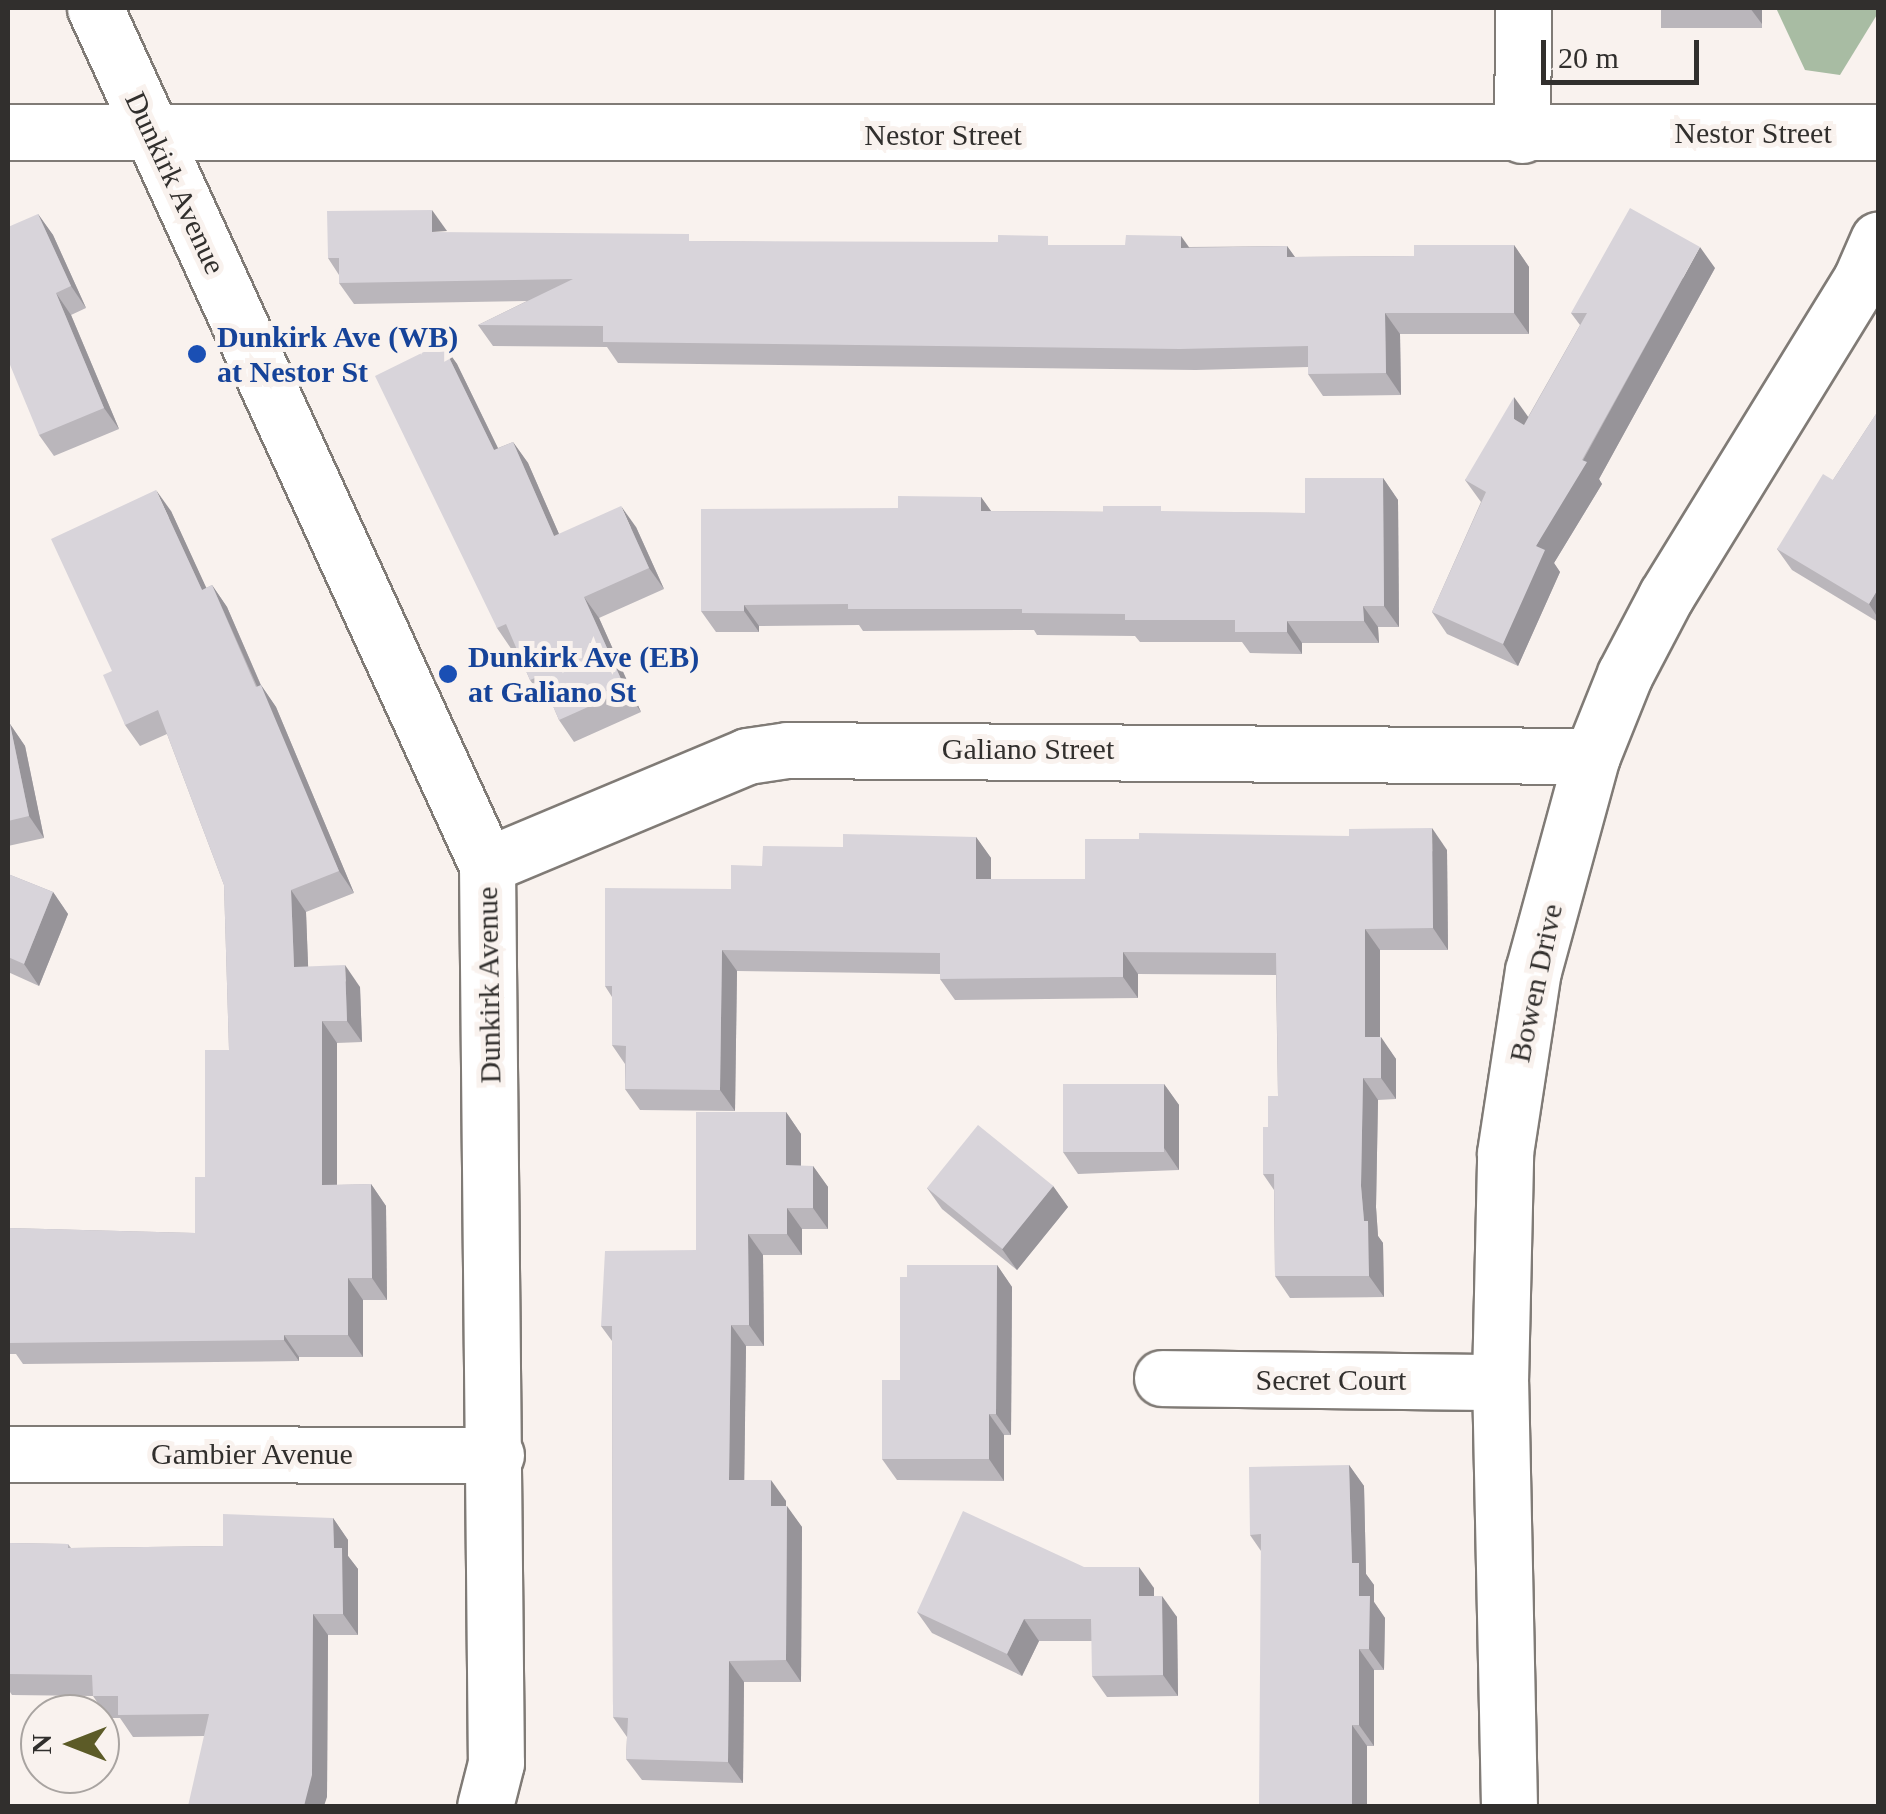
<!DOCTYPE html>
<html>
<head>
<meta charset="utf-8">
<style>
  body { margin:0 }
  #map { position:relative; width:1886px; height:1814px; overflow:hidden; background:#f9f2ee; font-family:Georgia,serif }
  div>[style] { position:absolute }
  .forest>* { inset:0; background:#a8bca3 }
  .roads { filter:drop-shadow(2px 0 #807b76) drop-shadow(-2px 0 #807b76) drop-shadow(0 2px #807b76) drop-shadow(0 -2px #807b76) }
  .minor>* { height:55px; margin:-27.5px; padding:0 27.5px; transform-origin:27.5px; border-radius:27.5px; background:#fff }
  .wall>* { inset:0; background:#bab6bb; transform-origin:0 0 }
  .shaded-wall>* { inset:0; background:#979499 }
  .building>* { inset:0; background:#d8d4da; transform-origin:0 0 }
  .dots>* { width:28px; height:28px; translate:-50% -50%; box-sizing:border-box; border:5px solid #f9f2ee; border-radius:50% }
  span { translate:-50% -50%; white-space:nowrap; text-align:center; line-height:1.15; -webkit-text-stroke:10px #f9f2ee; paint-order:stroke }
  .street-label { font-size:30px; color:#312f2d }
  .transit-label { font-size:30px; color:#164399; font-weight:700 }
  .left { translate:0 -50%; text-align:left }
  .frame { position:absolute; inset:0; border:10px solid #312f2d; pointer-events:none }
  .north { position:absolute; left:20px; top:1694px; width:100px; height:100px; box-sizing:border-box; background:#f9f2ee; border:2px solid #a9a4a1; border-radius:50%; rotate:270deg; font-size:28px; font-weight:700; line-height:40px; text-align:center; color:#312f2d }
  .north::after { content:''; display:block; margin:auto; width:35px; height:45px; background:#5c5b27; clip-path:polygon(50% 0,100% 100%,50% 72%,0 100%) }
  .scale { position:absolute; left:1541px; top:40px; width:158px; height:45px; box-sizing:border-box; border:5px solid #312f2d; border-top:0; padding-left:12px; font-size:30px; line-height:35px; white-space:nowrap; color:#312f2d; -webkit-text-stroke:8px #f9f2ee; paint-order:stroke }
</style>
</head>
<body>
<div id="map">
  <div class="forest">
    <i style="clip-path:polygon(1776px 8px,1878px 8px,1878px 13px,1840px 75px,1805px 70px)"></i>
  </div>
  <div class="roads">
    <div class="minor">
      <i style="left:95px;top:8px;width:942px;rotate:65.42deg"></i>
      <i style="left:487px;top:865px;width:898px;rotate:89.43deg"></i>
      <i style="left:496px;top:1763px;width:44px;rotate:104.3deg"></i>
      <i style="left:8px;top:132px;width:1870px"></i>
      <i style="left:1522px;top:135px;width:127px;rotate:-89.5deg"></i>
      <i style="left:487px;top:865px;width:282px;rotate:-22.7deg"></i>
      <i style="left:747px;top:756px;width:40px;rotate:-8.5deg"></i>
      <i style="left:787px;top:750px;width:805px;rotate:0.43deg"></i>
      <i style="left:1162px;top:1378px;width:338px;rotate:0.7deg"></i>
      <i style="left:8px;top:1454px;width:488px;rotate:0.1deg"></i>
      <i style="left:1509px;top:1806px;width:424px;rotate:-91.2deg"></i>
      <i style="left:1500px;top:1382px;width:229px;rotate:-88.7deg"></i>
      <i style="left:1505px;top:1153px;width:184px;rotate:-81.3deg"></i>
      <i style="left:1533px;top:971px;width:223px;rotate:-74.7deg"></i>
      <i style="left:1592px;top:756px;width:88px;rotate:-68.1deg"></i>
      <i style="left:1625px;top:674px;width:88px;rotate:-62.3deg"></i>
      <i style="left:1666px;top:596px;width:372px;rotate:-58.4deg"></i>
      <i style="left:1861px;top:279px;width:43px;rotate:-66.4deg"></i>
    </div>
  </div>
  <div class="wall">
    <i style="left:1661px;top:8px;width:101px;height:20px"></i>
    <i style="clip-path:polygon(38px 214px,53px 235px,86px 308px,71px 315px,119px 429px,54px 456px,39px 435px)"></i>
    <i style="clip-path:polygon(695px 241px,1189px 247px,1287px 246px,1295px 257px,1414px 256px,1514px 245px,1529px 267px,1529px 334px,1400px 334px,1401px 395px,1323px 396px,1308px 374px,1308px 367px,1196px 370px,618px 363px,607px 347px,493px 346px,478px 325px,527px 301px,354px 304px,339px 283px,339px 275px,328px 258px)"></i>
    <i style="clip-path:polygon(1715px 268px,1599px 479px,1602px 484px,1554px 563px,1560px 572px,1518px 666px,1447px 634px,1432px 612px,1481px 502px,1465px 480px,1528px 417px,1580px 325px,1571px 313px)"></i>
    <i style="clip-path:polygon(442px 343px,457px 364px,498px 448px,513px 442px,528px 463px,559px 534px,636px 527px,664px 589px,599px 618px,641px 712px,574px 742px,559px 720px,550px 699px,545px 702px,530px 680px,516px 648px,512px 650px,497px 628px)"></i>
    <i style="clip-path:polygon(1878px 411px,1878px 622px,1792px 570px,1777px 549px,1833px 480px)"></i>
    <i style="clip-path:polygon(1383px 478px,1398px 500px,1399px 627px,1378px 627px,1379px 643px,1302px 643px,1302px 654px,1250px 653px,1242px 642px,1140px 642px,1135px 636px,1037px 635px,1034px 630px,863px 631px,859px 625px,759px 626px,759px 632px,716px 632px,701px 611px,898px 508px,981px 497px,991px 511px,1305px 513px)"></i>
    <i style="clip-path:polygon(171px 511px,206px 588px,212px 585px,227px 607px,261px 685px,276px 707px,354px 893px,306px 912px,308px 967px,360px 987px,362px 1042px,337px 1043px,337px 1185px,371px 1184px,386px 1206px,387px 1300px,363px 1300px,363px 1357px,299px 1357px,299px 1361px,23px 1364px,16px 1354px,8px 1354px,8px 1228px,195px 1233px,229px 1050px,224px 885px,167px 734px,140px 746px,125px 725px,112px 671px)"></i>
    <i style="clip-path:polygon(10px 724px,25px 746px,44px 838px,8px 846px,8px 725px)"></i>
    <i style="clip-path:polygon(976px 837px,991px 858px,991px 879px,1085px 879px,1447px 850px,1448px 950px,1380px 950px,1380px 1037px,1396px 1059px,1396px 1099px,1378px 1100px,1376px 1207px,1378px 1236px,1383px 1243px,1384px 1297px,1290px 1298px,1275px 1276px,1274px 1190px,1263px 1174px,1268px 1127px,1278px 1096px,1276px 975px,1138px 974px,1138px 998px,955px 1000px,940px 979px,940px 974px,737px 971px,735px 1111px,640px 1110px,625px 1089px,625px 1064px,612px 1045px,612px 997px,605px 986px,762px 866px,843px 847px)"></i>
    <i style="clip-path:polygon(8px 874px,53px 892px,68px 914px,39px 986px,8px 972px)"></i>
    <i style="clip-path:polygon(1164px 1084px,1179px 1105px,1179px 1170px,1078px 1174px,1063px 1152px)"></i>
    <i style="clip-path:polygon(786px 1112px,801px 1134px,801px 1166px,813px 1166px,828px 1187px,828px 1229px,802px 1229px,802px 1255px,763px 1255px,764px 1346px,746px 1346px,744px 1480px,786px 1501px,786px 1506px,802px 1527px,801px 1682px,744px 1682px,743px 1783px,642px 1780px,626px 1759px,627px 1737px,613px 1717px,612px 1341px,601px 1326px,696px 1250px)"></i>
    <i style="clip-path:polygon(1053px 1186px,1068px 1207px,1017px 1270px,942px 1209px,927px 1188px)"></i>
    <i style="clip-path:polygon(997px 1265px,1012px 1287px,1011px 1435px,1004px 1435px,1004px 1481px,897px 1480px,882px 1459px,900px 1380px,907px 1277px)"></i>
    <i style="clip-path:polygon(1349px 1465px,1364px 1486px,1366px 1574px,1374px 1585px,1374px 1602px,1385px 1618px,1384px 1670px,1374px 1670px,1374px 1746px,1367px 1746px,1367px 1806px,1261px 1551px,1250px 1535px)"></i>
    <i style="clip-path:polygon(333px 1518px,348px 1540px,348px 1556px,358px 1569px,358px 1635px,328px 1635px,327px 1797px,204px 1736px,133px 1737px,120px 1718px,108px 1718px,93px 1696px,12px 1695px,8px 1689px,8px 1543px,68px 1544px,71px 1548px,223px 1546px)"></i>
    <i style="clip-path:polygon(1084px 1567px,1154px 1588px,1154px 1596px,1177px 1617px,1178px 1696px,1107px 1697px,1092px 1676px,1092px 1641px,1039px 1641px,1022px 1676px,932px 1633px,917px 1612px)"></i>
  </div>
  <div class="shaded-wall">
    <i style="clip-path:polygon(1750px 8px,1762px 8px,1762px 24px)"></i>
    <i style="clip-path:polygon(432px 210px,447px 231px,432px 232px)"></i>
    <i style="clip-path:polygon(38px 214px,53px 235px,86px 308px,71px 286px)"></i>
    <i style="clip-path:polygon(1181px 236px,1196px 257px,1181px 248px)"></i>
    <i style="clip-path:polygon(1514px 245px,1529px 267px,1529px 334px,1514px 313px)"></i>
    <i style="clip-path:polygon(1287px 246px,1302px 267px,1287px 257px)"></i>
    <i style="clip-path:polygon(1700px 247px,1715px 268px,1599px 479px,1602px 484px,1554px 563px,1560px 572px,1518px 666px,1503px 644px,1536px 546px)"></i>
    <i style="clip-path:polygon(56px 293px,71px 315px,119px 429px,104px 408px)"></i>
    <i style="clip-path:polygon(1385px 313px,1400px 334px,1401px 395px,1386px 373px)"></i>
    <i style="clip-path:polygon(442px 343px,457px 364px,509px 471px,494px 450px)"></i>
    <i style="clip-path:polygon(1514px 397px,1529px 418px,1529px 440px,1514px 419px)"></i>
    <i style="clip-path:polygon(513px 442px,528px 463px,569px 557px,554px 536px)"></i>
    <i style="clip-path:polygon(1383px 478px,1398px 500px,1399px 627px,1384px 606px)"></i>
    <i style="clip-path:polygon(156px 490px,171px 511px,217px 611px,202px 590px)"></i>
    <i style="clip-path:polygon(981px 497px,996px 518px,981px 511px)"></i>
    <i style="clip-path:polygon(621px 506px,636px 527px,664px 589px,649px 568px)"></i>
    <i style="clip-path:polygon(212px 585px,227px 607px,262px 688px,261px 685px,276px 707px,354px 893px,339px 871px)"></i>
    <i style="clip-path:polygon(1878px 589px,1878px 618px,1869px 604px)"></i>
    <i style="clip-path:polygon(584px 597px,599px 618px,641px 712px,626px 690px)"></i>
    <i style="clip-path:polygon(744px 605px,759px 626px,759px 632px,744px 611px)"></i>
    <i style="clip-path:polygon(1363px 606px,1378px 627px,1379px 643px,1364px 621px)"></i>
    <i style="clip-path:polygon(1287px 621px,1302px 643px,1302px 654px,1287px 632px)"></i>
    <i style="clip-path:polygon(10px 724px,25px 746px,44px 838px,29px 816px)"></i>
    <i style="clip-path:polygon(1432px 828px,1447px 850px,1448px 950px,1433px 928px)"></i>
    <i style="clip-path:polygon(976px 837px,991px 858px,991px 901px,976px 879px)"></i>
    <i style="clip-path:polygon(291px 890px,306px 912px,309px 989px,294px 967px)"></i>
    <i style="clip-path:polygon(53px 892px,68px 914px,39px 986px,24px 964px)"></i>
    <i style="clip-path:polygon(1365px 929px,1380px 950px,1380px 1059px,1365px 1037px)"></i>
    <i style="clip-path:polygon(722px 950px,737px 971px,735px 1111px,720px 1090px)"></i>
    <i style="clip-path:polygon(1123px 952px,1138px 974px,1138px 998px,1123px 977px)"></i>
    <i style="clip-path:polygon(345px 965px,360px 987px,362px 1042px,347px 1021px)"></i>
    <i style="clip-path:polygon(322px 1021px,337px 1043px,337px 1207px,322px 1185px)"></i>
    <i style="clip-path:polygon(1381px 1037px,1396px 1059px,1396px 1099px,1381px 1078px)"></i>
    <i style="clip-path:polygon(1363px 1078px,1378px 1100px,1376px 1207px,1378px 1236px,1383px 1243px,1384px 1297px,1369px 1276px,1361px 1186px)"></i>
    <i style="clip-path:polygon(1164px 1084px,1179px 1105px,1179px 1170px,1164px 1148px)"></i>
    <i style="clip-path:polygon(786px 1112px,801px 1134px,801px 1187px,786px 1165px)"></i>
    <i style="clip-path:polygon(813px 1166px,828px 1187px,828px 1229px,813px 1208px)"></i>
    <i style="clip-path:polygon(371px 1184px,386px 1206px,387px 1300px,372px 1278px)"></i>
    <i style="clip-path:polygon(1053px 1186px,1068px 1207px,1017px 1270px,1002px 1249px)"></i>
    <i style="clip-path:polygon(787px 1208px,802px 1229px,802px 1255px,787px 1234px)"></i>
    <i style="clip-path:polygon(748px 1234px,763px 1255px,764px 1346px,749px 1325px)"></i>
    <i style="clip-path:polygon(997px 1265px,1012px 1287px,1011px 1435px,996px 1414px)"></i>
    <i style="clip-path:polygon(348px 1278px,363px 1300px,363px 1357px,348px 1335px)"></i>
    <i style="clip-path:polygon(731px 1325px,746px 1346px,744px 1501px,729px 1480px)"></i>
    <i style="clip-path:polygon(284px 1335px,299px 1357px,299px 1361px,284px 1340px)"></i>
    <i style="clip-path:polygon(989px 1414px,1004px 1435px,1004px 1481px,989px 1459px)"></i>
    <i style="clip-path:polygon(1349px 1465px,1364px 1486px,1366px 1574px,1374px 1585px,1374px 1602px,1385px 1618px,1384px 1670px,1369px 1649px,1352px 1563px)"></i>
    <i style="clip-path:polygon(771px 1480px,786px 1501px,786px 1527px,771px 1506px)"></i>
    <i style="clip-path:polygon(787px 1506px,802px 1527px,801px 1682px,786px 1660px)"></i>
    <i style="clip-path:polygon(333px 1518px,348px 1540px,348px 1556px,358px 1569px,358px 1635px,343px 1614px,334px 1548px)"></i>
    <i style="clip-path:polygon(1139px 1567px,1154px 1588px,1154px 1617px,1139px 1596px)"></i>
    <i style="clip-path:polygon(1162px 1596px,1177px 1617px,1178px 1696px,1163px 1675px)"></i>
    <i style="clip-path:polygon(313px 1614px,328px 1635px,327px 1797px,324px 1806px,304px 1806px)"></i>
    <i style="clip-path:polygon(1024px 1619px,1039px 1641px,1022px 1676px,1007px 1654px)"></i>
    <i style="clip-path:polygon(1359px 1649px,1374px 1670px,1374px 1746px,1359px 1725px)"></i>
    <i style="clip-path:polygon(729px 1661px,744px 1682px,743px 1783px,728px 1762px)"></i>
    <i style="clip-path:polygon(1352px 1725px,1367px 1746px,1367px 1806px,1352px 1806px)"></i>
  </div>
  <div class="building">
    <i style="clip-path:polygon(1630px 208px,1700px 247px,1582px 460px,1587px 462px,1536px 546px,1545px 550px,1503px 644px,1432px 612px,1486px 492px,1465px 480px,1514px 397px,1514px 419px,1524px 425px,1587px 313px,1571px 313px)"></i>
    <i style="clip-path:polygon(432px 210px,432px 232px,689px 234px,689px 241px,998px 242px,998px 235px,1048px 236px,1048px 245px,1125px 245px,1126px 235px,1181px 236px,1181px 248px,1287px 246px,1287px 257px,1414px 256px,1414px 245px,1514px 245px,1514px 313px,1385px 313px,1386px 373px,1308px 374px,1308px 346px,1180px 349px,603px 342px,603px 326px,478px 325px,573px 279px,339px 283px,339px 258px,328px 258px,327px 211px)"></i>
    <i style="clip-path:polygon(38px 214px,71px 286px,56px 293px,104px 408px,39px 435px,8px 360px,8px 227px)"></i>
    <i style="clip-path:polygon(442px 343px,494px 450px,513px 442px,554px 536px,621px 506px,649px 568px,584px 597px,626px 690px,559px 720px,540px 676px,530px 680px,506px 624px,497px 628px,375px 376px)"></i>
    <i style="clip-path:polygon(1878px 411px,1878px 589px,1869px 604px,1777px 549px,1823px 474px,1833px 480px)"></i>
    <i style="clip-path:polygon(1305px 478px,1383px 478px,1384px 606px,1363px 606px,1364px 621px,1287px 621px,1287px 632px,1235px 632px,1235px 620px,1125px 620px,1125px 614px,1022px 613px,1022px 609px,848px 609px,848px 604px,744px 605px,744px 611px,701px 611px,701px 509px,898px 508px,898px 496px,981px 497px,981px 511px,1103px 512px,1103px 506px,1161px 506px,1161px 511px,1305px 513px)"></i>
    <i style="clip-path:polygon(156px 490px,202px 590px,212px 585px,256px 687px,261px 685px,339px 871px,291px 890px,294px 967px,345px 965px,347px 1021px,322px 1021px,322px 1185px,371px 1184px,372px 1278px,348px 1278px,348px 1335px,284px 1335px,284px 1340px,8px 1343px,8px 1228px,195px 1233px,195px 1177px,205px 1177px,205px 1050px,229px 1050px,224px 885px,158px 710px,125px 725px,103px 675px,112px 671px,51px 539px)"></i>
    <i style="clip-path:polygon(10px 724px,29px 816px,8px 821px,8px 725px)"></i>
    <i style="clip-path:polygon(1432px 828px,1433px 928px,1365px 929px,1365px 1037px,1381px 1037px,1381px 1078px,1363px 1078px,1361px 1186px,1364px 1221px,1368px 1221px,1369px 1276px,1275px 1276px,1274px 1174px,1263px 1174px,1263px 1127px,1268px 1127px,1268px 1096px,1278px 1096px,1276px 953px,1123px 952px,1123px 977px,940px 979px,940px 953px,722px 950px,720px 1090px,625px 1089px,626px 1046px,612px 1045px,612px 986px,605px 986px,605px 888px,731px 889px,731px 865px,762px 866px,763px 846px,843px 847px,843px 834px,976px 837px,976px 879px,1085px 879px,1085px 839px,1139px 839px,1139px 833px,1349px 836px,1349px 829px)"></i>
    <i style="clip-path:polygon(8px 874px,53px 892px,24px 964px,8px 957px)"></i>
    <i style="left:1063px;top:1084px;width:101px;height:68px"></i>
    <i style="clip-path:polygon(696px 1112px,786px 1112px,786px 1165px,813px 1166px,813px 1208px,787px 1208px,787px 1234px,748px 1234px,749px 1325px,731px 1325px,729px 1480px,771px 1480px,771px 1506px,787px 1506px,786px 1660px,729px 1661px,728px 1762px,626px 1759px,628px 1718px,613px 1717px,612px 1326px,601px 1326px,605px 1251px,696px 1250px)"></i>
    <i style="left:978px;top:1125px;width:97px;height:81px;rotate:39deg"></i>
    <i style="clip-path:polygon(907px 1265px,997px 1265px,996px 1414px,989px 1414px,989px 1459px,882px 1459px,882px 1380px,900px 1380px,900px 1277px,907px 1277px)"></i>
    <i style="clip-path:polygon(1349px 1465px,1352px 1563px,1359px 1563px,1359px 1596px,1370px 1596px,1369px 1649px,1359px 1649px,1359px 1725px,1352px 1725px,1352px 1806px,1259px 1806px,1261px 1534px,1250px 1535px,1249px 1467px)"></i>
    <i style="clip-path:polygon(963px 1511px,1084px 1567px,1139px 1567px,1139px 1596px,1162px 1596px,1163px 1675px,1092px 1676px,1091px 1619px,1024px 1619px,1007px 1654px,917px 1612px)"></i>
    <i style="clip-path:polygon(223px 1514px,333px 1518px,334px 1548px,342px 1548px,343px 1614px,313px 1614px,312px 1775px,304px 1806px,188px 1806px,209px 1714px,118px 1715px,118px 1696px,93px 1696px,92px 1675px,8px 1674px,8px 1543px,68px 1544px,68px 1548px,223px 1546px)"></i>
  </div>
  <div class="dots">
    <i style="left:197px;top:354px;background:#1a4fb4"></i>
    <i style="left:448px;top:674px;background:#1a4fb4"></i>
  </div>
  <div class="street-label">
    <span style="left:1753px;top:133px">Nestor Street</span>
    <span style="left:943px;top:135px">Nestor Street</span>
    <span style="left:175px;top:183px;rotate:65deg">Dunkirk Avenue</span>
    <span style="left:1028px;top:749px">Galiano Street</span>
    <span style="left:1536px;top:983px;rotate:-78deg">Bowen Drive</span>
    <span style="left:489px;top:985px;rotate:-91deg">Dunkirk Avenue</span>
    <span style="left:1331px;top:1380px">Secret Court</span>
    <span style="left:252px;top:1454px">Gambier Avenue</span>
  </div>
  <div class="transit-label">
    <span class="left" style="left:217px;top:354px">Dunkirk Ave (WB)<br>at Nestor St</span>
    <span class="left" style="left:468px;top:674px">Dunkirk Ave (EB)<br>at Galiano St</span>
  </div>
  <div class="frame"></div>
  <div class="north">N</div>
  <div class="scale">20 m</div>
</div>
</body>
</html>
